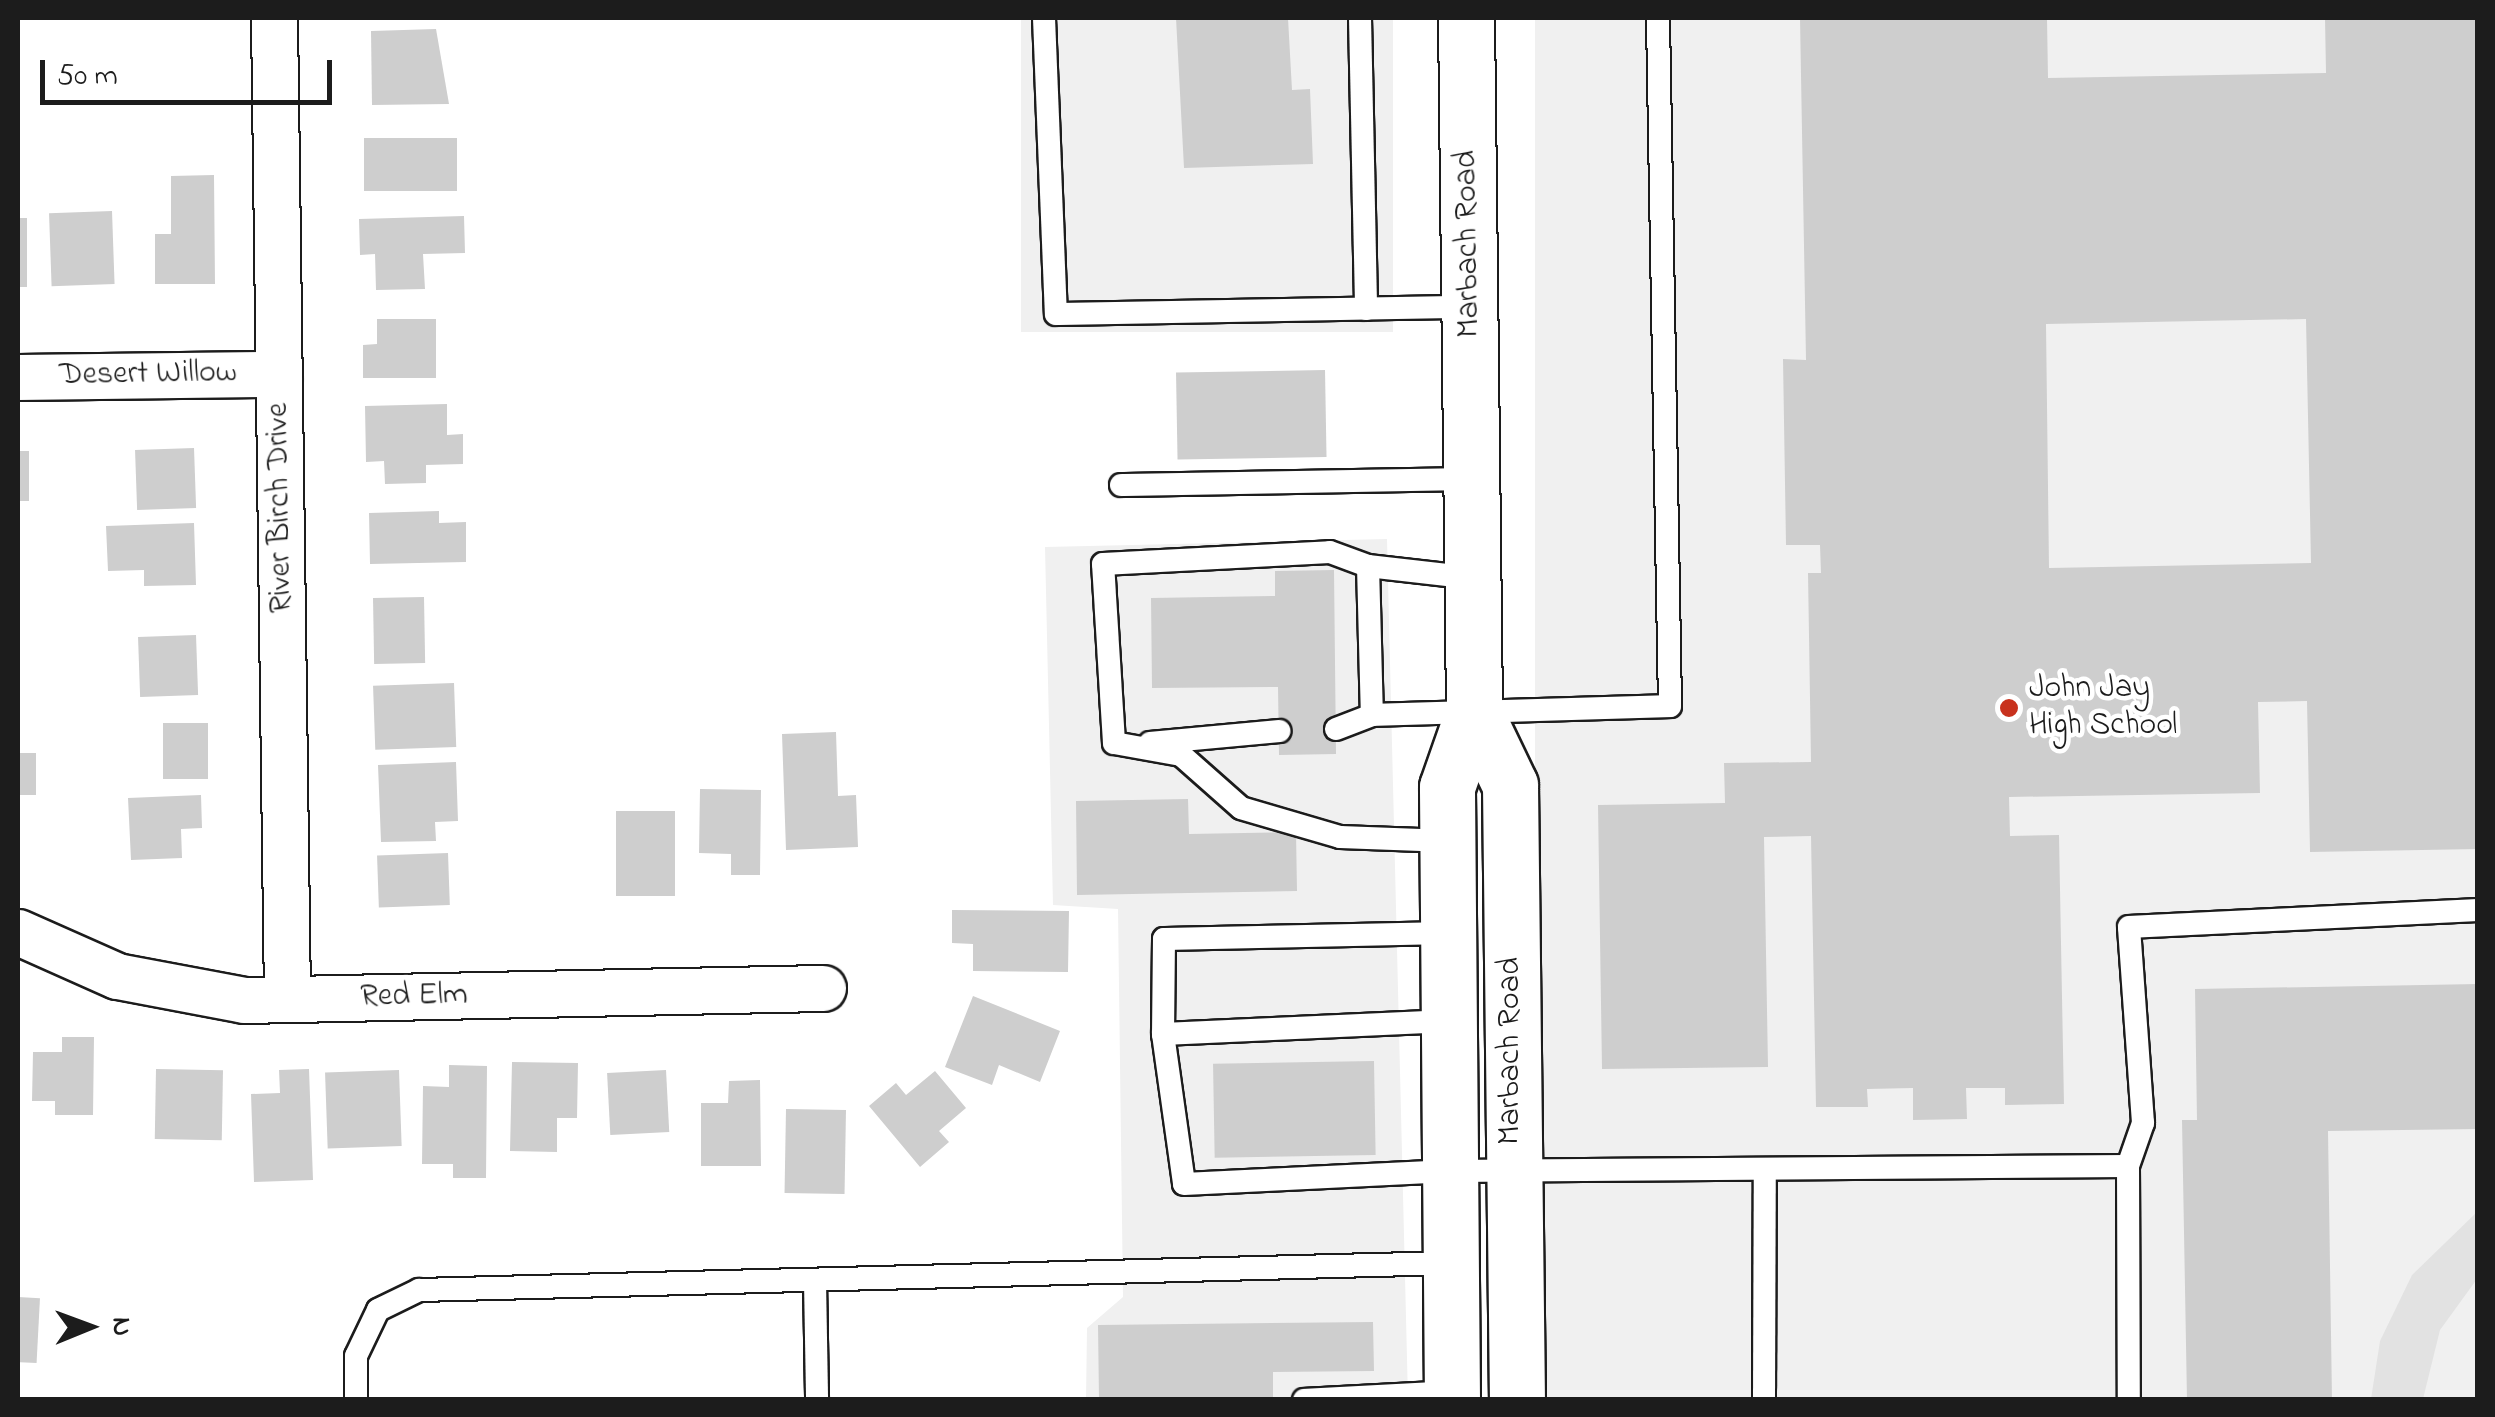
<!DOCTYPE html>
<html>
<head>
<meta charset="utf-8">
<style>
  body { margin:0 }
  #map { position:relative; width:2495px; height:1417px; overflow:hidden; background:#fff; font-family:"Indie Flower",sans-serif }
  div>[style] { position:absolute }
  .built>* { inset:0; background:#f0f0f0; transform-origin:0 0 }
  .green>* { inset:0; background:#e2e2e2 }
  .building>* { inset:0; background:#cecece; transform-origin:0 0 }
  .roads { filter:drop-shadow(2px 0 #1c1c1c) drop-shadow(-2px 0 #1c1c1c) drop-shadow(0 2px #1c1c1c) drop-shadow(0 -2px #1c1c1c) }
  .lane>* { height:22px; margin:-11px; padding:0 11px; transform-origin:11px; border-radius:11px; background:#fff }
  .street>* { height:45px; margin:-22.5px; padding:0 22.5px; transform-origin:22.5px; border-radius:22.5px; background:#fff }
  .secondary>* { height:55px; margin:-27.5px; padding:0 27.5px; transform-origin:27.5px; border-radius:27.5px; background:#fff }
  .dots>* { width:28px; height:28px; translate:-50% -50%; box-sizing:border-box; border:5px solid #fff; border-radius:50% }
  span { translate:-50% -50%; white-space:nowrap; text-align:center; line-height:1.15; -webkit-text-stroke:9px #fff; paint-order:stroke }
  .street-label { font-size:32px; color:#1c1c1c }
  .poi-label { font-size:32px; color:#1c1c1c }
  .left { translate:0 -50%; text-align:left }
  .frame { position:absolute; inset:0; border:20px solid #1c1c1c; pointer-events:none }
  .north { position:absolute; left:40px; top:1277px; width:100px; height:100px; -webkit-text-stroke:8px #fff; paint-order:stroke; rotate:89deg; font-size:28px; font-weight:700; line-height:40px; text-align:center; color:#1c1c1c }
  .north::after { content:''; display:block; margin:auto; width:35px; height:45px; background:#1c1c1c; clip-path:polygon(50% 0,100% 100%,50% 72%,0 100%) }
  .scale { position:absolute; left:40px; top:60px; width:292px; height:45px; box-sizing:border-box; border:5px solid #1c1c1c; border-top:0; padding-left:12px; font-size:30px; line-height:35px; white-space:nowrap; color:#1c1c1c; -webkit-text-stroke:8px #fff; paint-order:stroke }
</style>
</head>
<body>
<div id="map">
  <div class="built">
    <i style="left:1021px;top:18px;width:372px;height:314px"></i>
    <i style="left:1535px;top:18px;width:942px;height:1381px"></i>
    <i style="clip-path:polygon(1387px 539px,1408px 1399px,1086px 1399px,1087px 1328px,1123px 1297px,1118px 909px,1053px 905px,1045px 547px)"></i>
  </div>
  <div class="green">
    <i style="clip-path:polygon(2477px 1212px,2477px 1279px,2440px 1330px,2423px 1399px,2371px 1399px,2380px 1341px,2412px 1275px)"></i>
  </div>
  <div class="building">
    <i style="clip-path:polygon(1176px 18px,1288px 18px,1292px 90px,1310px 89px,1313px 164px,1184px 168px)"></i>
    <i style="clip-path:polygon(evenodd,1800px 18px,2047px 18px,2048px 78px,2326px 73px,2325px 18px,2478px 18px,2478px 849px,2310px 852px,2307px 701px,2258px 702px,2260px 793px,2009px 797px,2010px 836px,2059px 835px,2064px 1104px,2005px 1105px,2005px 1088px,1966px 1088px,1967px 1119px,1913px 1120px,1913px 1088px,1867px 1089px,1868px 1107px,1816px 1107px,1811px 836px,1764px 837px,1768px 1067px,1602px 1069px,1598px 805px,1725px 803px,1724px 763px,1811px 762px,1808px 573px,1821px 573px,1820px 545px,1786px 545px,1783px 359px,1806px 360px,1800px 18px,2306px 319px,2311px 563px,2049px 568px,2046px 324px,2306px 319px)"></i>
    <i style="clip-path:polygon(436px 29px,449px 104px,372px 105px,371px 31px)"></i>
    <i style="left:364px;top:138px;width:93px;height:53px"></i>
    <i style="clip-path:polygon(214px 175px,215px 284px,155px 284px,155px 234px,171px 234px,171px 176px)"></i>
    <i style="left:112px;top:211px;width:73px;height:63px;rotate:88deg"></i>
    <i style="clip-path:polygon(464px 216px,465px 253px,423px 254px,425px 289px,376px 290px,375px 254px,360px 255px,359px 219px)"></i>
    <i style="left:18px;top:218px;width:9px;height:69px"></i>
    <i style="clip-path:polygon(377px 319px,436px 319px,436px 378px,363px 378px,363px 345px,377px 344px)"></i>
    <i style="left:1325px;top:370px;width:87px;height:149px;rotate:89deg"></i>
    <i style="clip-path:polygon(447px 404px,447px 435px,463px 434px,463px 464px,426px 465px,426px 483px,385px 484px,384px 461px,366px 462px,365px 406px)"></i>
    <i style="left:194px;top:448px;width:60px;height:59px;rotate:88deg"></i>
    <i style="left:18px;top:451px;width:11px;height:50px"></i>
    <i style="clip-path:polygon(439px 511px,439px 523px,466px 522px,466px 562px,370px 564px,369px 513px)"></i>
    <i style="clip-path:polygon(194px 523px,196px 585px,144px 586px,144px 570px,108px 571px,106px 526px)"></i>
    <i style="clip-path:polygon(1334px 570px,1336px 754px,1279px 755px,1278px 687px,1152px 688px,1151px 598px,1275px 596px,1275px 571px)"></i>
    <i style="left:424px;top:597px;width:66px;height:51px;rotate:89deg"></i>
    <i style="left:196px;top:635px;width:60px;height:58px;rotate:88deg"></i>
    <i style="left:454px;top:683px;width:64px;height:81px;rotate:88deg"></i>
    <i style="left:163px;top:723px;width:45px;height:56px"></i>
    <i style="clip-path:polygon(836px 732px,838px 796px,856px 795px,858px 847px,786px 850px,782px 734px)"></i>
    <i style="left:18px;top:753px;width:18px;height:42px"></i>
    <i style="clip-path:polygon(456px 762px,458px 821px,435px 822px,436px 841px,381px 842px,378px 765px)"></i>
    <i style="clip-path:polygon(700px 789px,761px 790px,760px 875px,731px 875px,731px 854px,699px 853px)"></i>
    <i style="clip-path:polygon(201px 795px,202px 828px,181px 829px,182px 858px,131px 860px,128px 798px)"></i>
    <i style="clip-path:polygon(1188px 799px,1189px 834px,1296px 832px,1297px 891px,1077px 895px,1076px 801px)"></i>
    <i style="left:616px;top:811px;width:59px;height:85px"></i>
    <i style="left:448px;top:853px;width:52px;height:71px;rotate:88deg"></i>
    <i style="clip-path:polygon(952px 910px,1069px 911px,1068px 972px,973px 971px,973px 944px,952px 943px)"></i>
    <i style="clip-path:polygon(2478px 984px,2478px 1129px,2328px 1131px,2332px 1400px,2187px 1400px,2182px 1120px,2197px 1120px,2195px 989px)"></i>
    <i style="clip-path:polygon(973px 996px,1060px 1031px,1040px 1082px,999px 1065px,992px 1085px,945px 1067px)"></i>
    <i style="clip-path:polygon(62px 1037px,94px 1037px,93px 1115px,55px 1115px,55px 1101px,32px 1101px,33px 1052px,62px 1052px)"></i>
    <i style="left:1374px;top:1061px;width:94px;height:161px;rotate:89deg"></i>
    <i style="clip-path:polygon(512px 1062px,578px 1063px,577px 1118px,557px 1118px,557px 1152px,510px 1151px)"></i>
    <i style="clip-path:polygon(449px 1065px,487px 1066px,486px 1178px,453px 1178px,453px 1164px,422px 1164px,423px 1086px,449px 1087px)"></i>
    <i style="left:156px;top:1069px;width:67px;height:70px;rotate:1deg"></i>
    <i style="clip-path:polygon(309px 1069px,313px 1180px,254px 1182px,251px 1094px,280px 1093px,279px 1070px)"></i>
    <i style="left:399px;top:1070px;width:76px;height:74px;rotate:88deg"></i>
    <i style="left:666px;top:1070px;width:62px;height:59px;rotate:87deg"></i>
    <i style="clip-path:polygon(935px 1071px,966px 1108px,939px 1131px,949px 1142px,920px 1167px,869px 1106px,896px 1083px,906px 1095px)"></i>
    <i style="clip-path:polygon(760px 1080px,761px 1166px,701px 1166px,701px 1103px,728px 1103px,729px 1081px)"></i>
    <i style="left:786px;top:1109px;width:60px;height:84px;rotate:1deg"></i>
    <i style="left:18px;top:1297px;width:22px;height:65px;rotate:3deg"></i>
    <i style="clip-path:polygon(1373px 1322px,1374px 1371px,1273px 1372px,1273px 1400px,1099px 1400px,1098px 1325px)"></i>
  </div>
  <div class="roads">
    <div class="lane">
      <i style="left:1044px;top:18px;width:296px;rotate:87.7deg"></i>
      <i style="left:1056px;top:314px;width:414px;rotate:-1deg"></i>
      <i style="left:1360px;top:18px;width:291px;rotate:88.8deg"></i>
      <i style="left:1121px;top:485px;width:350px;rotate:-1deg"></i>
      <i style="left:1368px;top:566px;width:149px;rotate:88.5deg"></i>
      <i style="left:1336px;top:729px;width:39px;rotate:-21deg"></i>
      <i style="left:1372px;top:715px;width:298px;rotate:-1.7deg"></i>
      <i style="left:1670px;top:706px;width:688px;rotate:-91deg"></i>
      <i style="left:1150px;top:743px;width:130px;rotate:-5.3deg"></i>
      <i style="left:1448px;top:841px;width:108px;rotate:-177.9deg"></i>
      <i style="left:1340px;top:837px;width:103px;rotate:-163.7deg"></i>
      <i style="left:1241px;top:808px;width:80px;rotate:-138.5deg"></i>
      <i style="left:1181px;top:755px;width:68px;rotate:-169.8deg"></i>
      <i style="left:1114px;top:743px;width:179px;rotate:-93.5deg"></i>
      <i style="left:1103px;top:564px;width:227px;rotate:-3deg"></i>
      <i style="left:1330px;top:552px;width:40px;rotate:20.2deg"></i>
      <i style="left:1368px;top:566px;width:106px;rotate:6.5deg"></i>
      <i style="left:1448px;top:933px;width:284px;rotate:178.8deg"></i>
      <i style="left:1164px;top:939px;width:95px;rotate:90.6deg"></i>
      <i style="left:1163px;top:1034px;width:151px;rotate:82deg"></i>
      <i style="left:1184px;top:1184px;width:266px;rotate:-2.8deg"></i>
      <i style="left:1450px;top:1171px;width:678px;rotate:-0.42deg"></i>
      <i style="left:2128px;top:1166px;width:234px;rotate:89.8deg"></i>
      <i style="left:1163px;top:1034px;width:286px;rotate:-2.6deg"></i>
      <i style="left:2128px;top:1166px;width:46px;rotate:-70.8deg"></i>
      <i style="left:2143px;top:1123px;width:196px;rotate:-94.1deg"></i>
      <i style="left:2129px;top:927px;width:349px;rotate:-2.8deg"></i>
      <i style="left:815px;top:1281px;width:119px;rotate:89deg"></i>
      <i style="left:356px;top:1400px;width:44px;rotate:-90deg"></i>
      <i style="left:356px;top:1356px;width:51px;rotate:-64.4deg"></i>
      <i style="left:378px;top:1310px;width:46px;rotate:-26deg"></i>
      <i style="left:419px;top:1290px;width:1031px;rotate:-1.5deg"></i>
      <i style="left:1304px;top:1400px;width:148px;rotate:-3.1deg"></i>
      <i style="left:1764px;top:1400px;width:230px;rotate:-89.8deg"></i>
    </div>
    <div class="street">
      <i style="left:274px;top:18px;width:981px;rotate:89.24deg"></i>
      <i style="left:18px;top:377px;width:261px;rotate:-0.7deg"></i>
      <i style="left:18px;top:932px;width:108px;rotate:24deg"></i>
      <i style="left:117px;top:976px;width:129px;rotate:10.7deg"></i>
      <i style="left:244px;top:1000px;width:579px;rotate:-1.19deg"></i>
    </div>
    <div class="secondary">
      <i style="left:1474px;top:710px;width:83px;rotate:64.4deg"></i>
      <i style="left:1510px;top:785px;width:615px;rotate:89.35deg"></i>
      <i style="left:1452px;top:1400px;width:613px;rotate:-90.47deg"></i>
      <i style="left:1447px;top:787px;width:82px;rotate:-70.7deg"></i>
      <i style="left:1474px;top:710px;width:692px;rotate:-90.66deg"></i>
    </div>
  </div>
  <div class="dots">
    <i style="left:2009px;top:708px;background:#c8321e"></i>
  </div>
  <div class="street-label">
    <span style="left:1469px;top:244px;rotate:-91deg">Marbach Road</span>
    <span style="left:148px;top:375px;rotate:-1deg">Desert Willow</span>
    <span style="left:281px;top:508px;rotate:-91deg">River Birch Drive</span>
    <span style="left:414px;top:997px;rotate:-1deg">Red Elm</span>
    <span style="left:1511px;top:1051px;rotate:-90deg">Marbach Road</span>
  </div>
  <div class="poi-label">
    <span class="left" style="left:2029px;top:708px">John Jay<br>High School</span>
  </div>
  <div class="frame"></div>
  <div class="north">N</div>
  <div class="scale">50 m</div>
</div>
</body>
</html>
